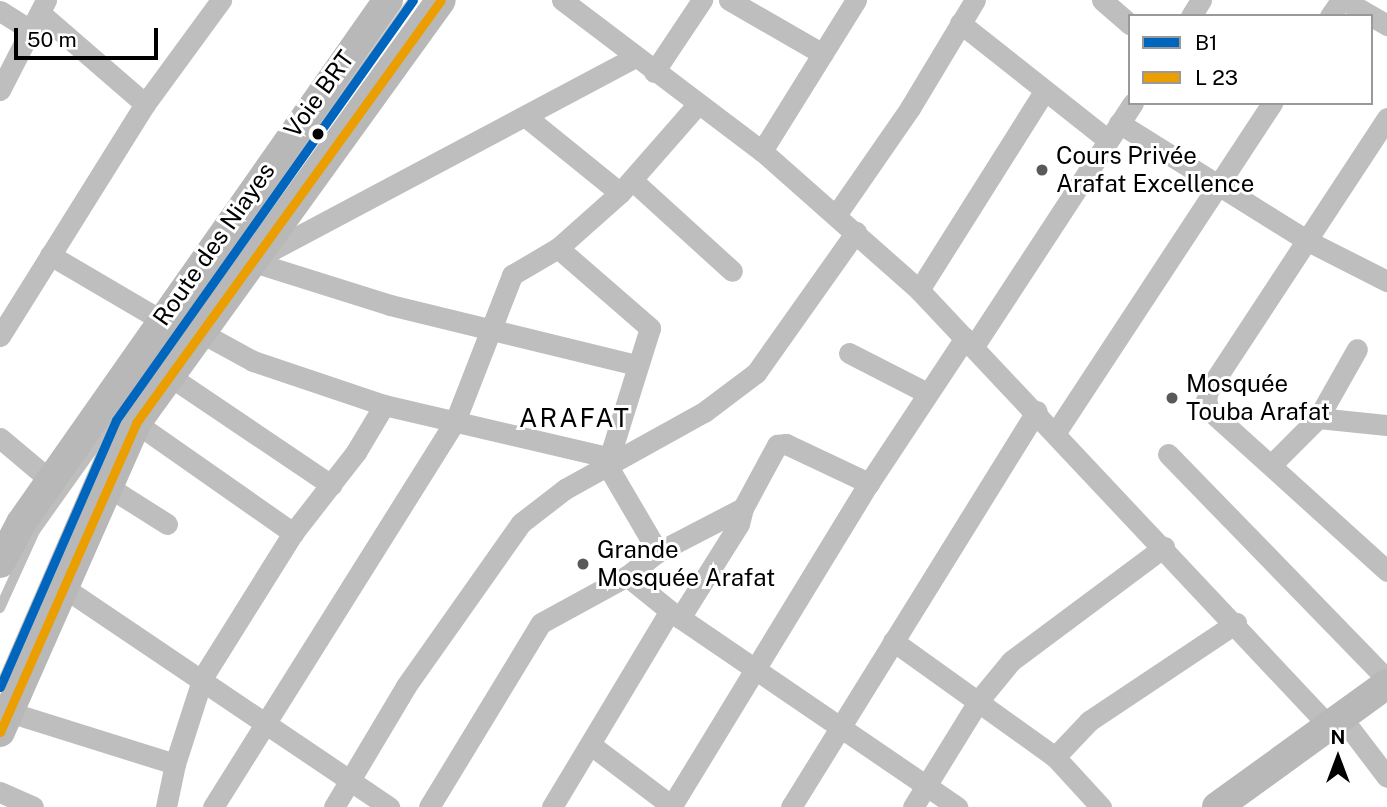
<!DOCTYPE html>
<html>
<head>
<meta charset="utf-8">
<style>
  body { margin:0 }
  #map { position:relative; width:1387px; height:807px; overflow:hidden; background:#fff; font-family:"Public Sans",sans-serif }
  div>[style] { position:absolute }
  .lane>* { height:10px; margin:-5px; padding:0 5px; transform-origin:5px; border-radius:5px; background:#bebebe }
  .street>* { height:21px; margin:-10.5px; padding:0 10.5px; transform-origin:10.5px; border-radius:10.5px; background:#bebebe }
  .secondary>* { height:30px; margin:-15px; padding:0 15px; transform-origin:15px; border-radius:15px; background:#b8b8b8 }
  .bus-1>* { height:9px; margin:-4.5px; padding:0 4.5px; transform-origin:4.5px; border-radius:4.5px; background:#0065bd }
  .bus-2>* { height:9px; margin:-4.5px; padding:0 4.5px; transform-origin:4.5px; border-radius:4.5px; background:#eb9e00 }
  .dots>* { width:19px; height:19px; translate:-50% -50%; box-sizing:border-box; border:4px solid #fff; border-radius:50% }
  span { translate:-50% -50%; white-space:nowrap; text-align:center; line-height:1.15; -webkit-text-stroke:6px #fff; paint-order:stroke }
  .street-label { font-size:24px; color:#000 }
  .poi-label { font-size:24px; color:#000 }
  .left { translate:0 -50%; text-align:left }
  .neighbourhood-label { font-size:26px; color:#000; letter-spacing:2px }
  .legend { position:absolute; left:1128px; top:14px; width:245px; height:91px; box-sizing:border-box; background:#fff; border:2px solid #999; margin:0; padding:9px 12px; list-style:none; font-size:21px; color:#000 }
  .legend li { display:flex; align-items:center; gap:14px; height:35px }
  .legend b { width:35px; border:2px solid #999 }
  .north { position:absolute; left:1303px; top:723px; width:70px; height:70px; -webkit-text-stroke:5px #fff; paint-order:stroke; rotate:0deg; font-size:19px; font-weight:700; line-height:28px; text-align:center; color:#000 }
  .north::after { content:''; display:block; margin:auto; width:24px; height:32px; background:#000; clip-path:polygon(50% 0,100% 100%,50% 72%,0 100%) }
  .scale { position:absolute; left:14px; top:28px; width:144px; height:32px; box-sizing:border-box; border:4px solid #000; border-top:0; padding-left:9px; font-size:21px; line-height:24px; white-space:nowrap; color:#000; -webkit-text-stroke:5px #fff; paint-order:stroke }
</style>
</head>
<body>
<div id="map">
  <div class="lane">
    <i style="left:0;top:608px;width:85px;rotate:-65.6deg"></i>
    <i style="left:35px;top:531px;width:652px;rotate:-54.55deg"></i>
    <i style="left:0;top:687px;width:274px;rotate:-66.5deg"></i>
  </div>
  <div class="street">
    <i style="left:562px;top:0;width:251px;rotate:37.1deg"></i>
    <i style="left:762px;top:151px;width:210px;rotate:41.5deg"></i>
    <i style="left:919px;top:290px;width:600px;rotate:46.76deg"></i>
    <i style="left:729px;top:0;width:108px;rotate:29.9deg"></i>
    <i style="left:1102px;top:0;width:37px;rotate:41deg"></i>
    <i style="left:1344px;top:0;width:50px;rotate:30.2deg"></i>
    <i style="left:0;top:11px;width:36px;rotate:32deg"></i>
    <i style="left:40px;top:13px;width:139px;rotate:40.9deg"></i>
    <i style="left:1191px;top:16px;width:19px;rotate:-58deg"></i>
    <i style="left:1330px;top:16px;width:19px;rotate:-55deg"></i>
    <i style="left:960px;top:23px;width:189px;rotate:38.3deg"></i>
    <i style="left:654px;top:72px;width:87px;rotate:-56.3deg"></i>
    <i style="left:0;top:90px;width:101px;rotate:-62.9deg"></i>
    <i style="left:525px;top:116px;width:122px;rotate:39deg"></i>
    <i style="left:1387px;top:118px;width:326px;rotate:123.3deg"></i>
    <i style="left:1208px;top:390px;width:10px;rotate:101deg"></i>
    <i style="left:1206px;top:400px;width:10px;rotate:73deg"></i>
    <i style="left:1209px;top:410px;width:240px;rotate:42.1deg"></i>
    <i style="left:1119px;top:123px;width:223px;rotate:32deg"></i>
    <i style="left:1308px;top:241px;width:89px;rotate:26.9deg"></i>
    <i style="left:762px;top:151px;width:178px;rotate:-58.1deg"></i>
    <i style="left:632px;top:180px;width:135px;rotate:42.3deg"></i>
    <i style="left:836px;top:215px;width:130px;rotate:-55.3deg"></i>
    <i style="left:910px;top:108px;width:126px;rotate:-59deg"></i>
    <i style="left:558px;top:248px;width:122px;rotate:41deg"></i>
    <i style="left:650px;top:328px;width:144px;rotate:107.4deg"></i>
    <i style="left:607px;top:465px;width:101px;rotate:59.6deg"></i>
    <i style="left:50px;top:255px;width:129px;rotate:30.4deg"></i>
    <i style="left:259px;top:257px;width:425px;rotate:-28deg"></i>
    <i style="left:250px;top:261px;width:147px;rotate:17.4deg"></i>
    <i style="left:390px;top:305px;width:254px;rotate:13.7deg"></i>
    <i style="left:919px;top:290px;width:236px;rotate:-57.8deg"></i>
    <i style="left:200px;top:332px;width:60px;rotate:28.7deg"></i>
    <i style="left:253px;top:361px;width:138px;rotate:18.6deg"></i>
    <i style="left:384px;top:405px;width:229px;rotate:13.1deg"></i>
    <i style="left:0;top:336px;width:274px;rotate:-58deg"></i>
    <i style="left:145px;top:104px;width:129px;rotate:-53.8deg"></i>
    <i style="left:974px;top:346px;width:290px;rotate:-56.8deg"></i>
    <i style="left:849px;top:353px;width:88px;rotate:27.1deg"></i>
    <i style="left:168px;top:375px;width:197px;rotate:34deg"></i>
    <i style="left:1318px;top:418px;width:79px;rotate:-60.5deg"></i>
    <i style="left:136px;top:423px;width:192px;rotate:35deg"></i>
    <i style="left:1056px;top:432px;width:394px;rotate:-56.7deg"></i>
    <i style="left:0;top:438px;width:67px;rotate:40.1deg"></i>
    <i style="left:1168px;top:454px;width:314px;rotate:45.8deg"></i>
    <i style="left:1273px;top:463px;width:64px;rotate:-45deg"></i>
    <i style="left:1318px;top:418px;width:69px;rotate:5.8deg"></i>
    <i style="left:107px;top:486px;width:71px;rotate:32.3deg"></i>
    <i style="left:627px;top:576px;width:55px;rotate:39.1deg"></i>
    <i style="left:670px;top:611px;width:348px;rotate:34.3deg"></i>
    <i style="left:66px;top:589px;width:390px;rotate:34deg"></i>
    <i style="left:680px;top:618px;width:111px;rotate:-57.9deg"></i>
    <i style="left:739px;top:524px;width:16px;rotate:-76deg"></i>
    <i style="left:893px;top:641px;width:199px;rotate:35.6deg"></i>
    <i style="left:1055px;top:757px;width:68px;rotate:47.4deg"></i>
    <i style="left:9px;top:712px;width:174px;rotate:17.4deg"></i>
    <i style="left:1342px;top:718px;width:74px;rotate:52.7deg"></i>
    <i style="left:591px;top:745px;width:103px;rotate:37.1deg"></i>
    <i style="left:1055px;top:757px;width:50px;rotate:-46.6deg"></i>
    <i style="left:1089px;top:721px;width:177px;rotate:-33.7deg"></i>
    <i style="left:0;top:792px;width:36px;rotate:24deg"></i>
    <i style="left:166px;top:807px;width:44px;rotate:-78.2deg"></i>
    <i style="left:175px;top:764px;width:91px;rotate:-72.2deg"></i>
    <i style="left:203px;top:677px;width:170px;rotate:-58deg"></i>
    <i style="left:293px;top:533px;width:103px;rotate:-52.1deg"></i>
    <i style="left:356px;top:452px;width:55px;rotate:-59.2deg"></i>
    <i style="left:213px;top:807px;width:458px;rotate:-57.9deg"></i>
    <i style="left:456px;top:419px;width:155px;rotate:-68.7deg"></i>
    <i style="left:512px;top:275px;width:53px;rotate:-30.4deg"></i>
    <i style="left:558px;top:248px;width:83px;rotate:-41.6deg"></i>
    <i style="left:620px;top:193px;width:117px;rotate:-48.8deg"></i>
    <i style="left:334px;top:807px;width:141px;rotate:-59.2deg"></i>
    <i style="left:406px;top:686px;width:199px;rotate:-54.8deg"></i>
    <i style="left:521px;top:523px;width:56px;rotate:-37.7deg"></i>
    <i style="left:565px;top:489px;width:159px;rotate:-29deg"></i>
    <i style="left:704px;top:412px;width:65px;rotate:-36.9deg"></i>
    <i style="left:756px;top:373px;width:173px;rotate:-54.7deg"></i>
    <i style="left:429px;top:807px;width:215px;rotate:-58.7deg"></i>
    <i style="left:541px;top:623px;width:98px;rotate:-28.7deg"></i>
    <i style="left:627px;top:576px;width:39px;rotate:-38deg"></i>
    <i style="left:658px;top:552px;width:96px;rotate:-27.4deg"></i>
    <i style="left:743px;top:508px;width:72px;rotate:-61.6deg"></i>
    <i style="left:777px;top:445px;width:9px;rotate:-6deg"></i>
    <i style="left:786px;top:444px;width:92px;rotate:25.2deg"></i>
    <i style="left:552px;top:807px;width:229px;rotate:-59deg"></i>
    <i style="left:671px;top:807px;width:380px;rotate:-58.6deg"></i>
    <i style="left:869px;top:483px;width:174px;rotate:-56.5deg"></i>
    <i style="left:791px;top:807px;width:466px;rotate:-58.2deg"></i>
    <i style="left:913px;top:807px;width:126px;rotate:-58.3deg"></i>
    <i style="left:979px;top:700px;width:50px;rotate:-50.6deg"></i>
    <i style="left:1011px;top:661px;width:191px;rotate:-36.7deg"></i>
  </div>
  <div class="secondary">
    <i style="left:0;top:563px;width:45px;rotate:-62.3deg"></i>
    <i style="left:21px;top:523px;width:639px;rotate:-54.94deg"></i>
    <i style="left:0;top:732px;width:338px;rotate:-66.2deg"></i>
    <i style="left:136px;top:423px;width:521px;rotate:-54.21deg"></i>
    <i style="left:1217px;top:807px;width:210px;rotate:-35.9deg"></i>
  </div>
  <div class="bus-1">
    <i style="left:0;top:687px;width:291px;rotate:-66.5deg"></i>
    <i style="left:116px;top:420px;width:514px;rotate:-54.73deg"></i>
  </div>
  <div class="bus-2">
    <i style="left:0;top:732px;width:338px;rotate:-66.2deg"></i>
    <i style="left:136px;top:423px;width:521px;rotate:-54.21deg"></i>
  </div>
  <div class="dots">
    <i style="left:318px;top:134px;background:#000"></i>
    <i style="left:1042px;top:170px;background:#595959"></i>
    <i style="left:1172px;top:398px;background:#595959"></i>
    <i style="left:583px;top:564px;background:#595959"></i>
  </div>
  <div class="street-label">
    <span style="left:319px;top:94px;rotate:-54deg">Voie BRT</span>
    <span style="left:214px;top:244px;rotate:-55deg">Route des Niayes</span>
  </div>
  <div class="poi-label">
    <span class="left" style="left:1056px;top:170px">Cours Privée<br>Arafat Excellence</span>
    <span class="left" style="left:1186px;top:398px">Mosquée<br>Touba Arafat</span>
    <span class="left" style="left:597px;top:564px">Grande<br>Mosquée Arafat</span>
  </div>
  <div class="neighbourhood-label">
    <span style="left:575px;top:418px">ARAFAT</span>
  </div>
  <ul class="legend">
  <li><b style="height:9px;background:#0065bd"></b>B1</li>
  <li><b style="height:9px;background:#eb9e00"></b>L 23</li>
  </ul>
  <div class="north">N</div>
  <div class="scale">50 m</div>
</div>
</body>
</html>
